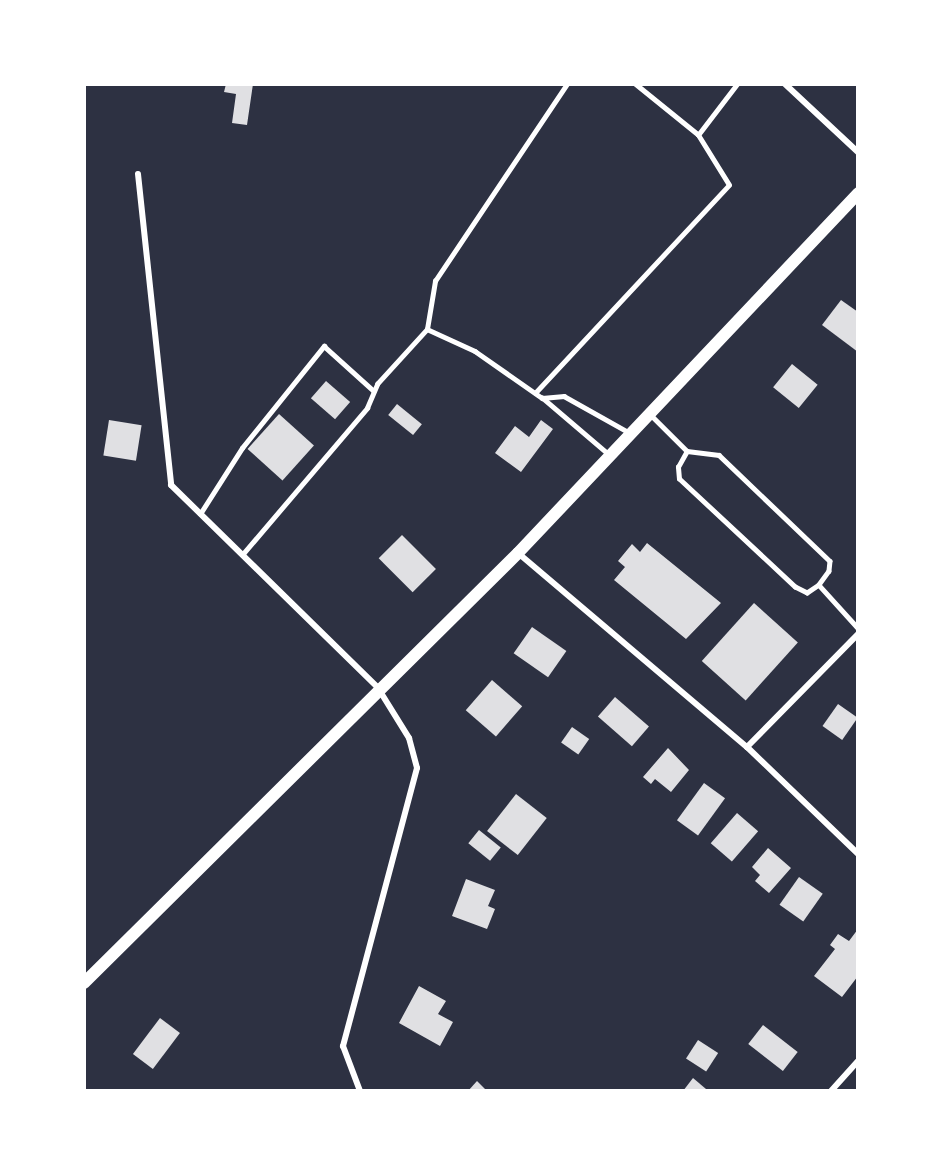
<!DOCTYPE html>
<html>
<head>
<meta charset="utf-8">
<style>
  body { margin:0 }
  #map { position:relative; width:942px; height:1175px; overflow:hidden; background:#2d3142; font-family:Georgia,serif }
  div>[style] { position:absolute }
  .building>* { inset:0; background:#e0e0e3; transform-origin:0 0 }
  .service>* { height:4.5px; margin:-2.25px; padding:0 2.25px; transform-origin:2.25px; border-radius:2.25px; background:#fff }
  .minor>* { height:6px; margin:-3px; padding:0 3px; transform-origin:3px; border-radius:3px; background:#fff }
  .secondary>* { height:12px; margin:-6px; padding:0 6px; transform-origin:6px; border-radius:6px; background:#fff }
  span { translate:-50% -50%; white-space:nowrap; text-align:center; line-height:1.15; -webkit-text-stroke:4.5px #fff; paint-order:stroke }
  .frame { position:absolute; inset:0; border:86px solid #fff; pointer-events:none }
</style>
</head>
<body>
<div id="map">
  <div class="building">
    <i style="clip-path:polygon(226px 84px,253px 84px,247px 125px,232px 123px,236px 94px,224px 92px)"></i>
    <i style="clip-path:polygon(841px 300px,858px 312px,858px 352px,822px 325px)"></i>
    <i style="left:792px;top:364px;width:33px;height:30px;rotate:39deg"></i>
    <i style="left:326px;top:381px;width:32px;height:23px;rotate:41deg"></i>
    <i style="left:397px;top:404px;width:32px;height:14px;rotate:39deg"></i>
    <i style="left:279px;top:414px;width:47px;height:47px;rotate:42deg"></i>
    <i style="left:109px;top:420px;width:33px;height:36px;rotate:9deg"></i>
    <i style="clip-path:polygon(541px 420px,553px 429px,521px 472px,495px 453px,515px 426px,529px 437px)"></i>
    <i style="left:402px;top:535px;width:48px;height:33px;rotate:45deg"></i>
    <i style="clip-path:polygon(647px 543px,721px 603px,686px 639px,614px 580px,625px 567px,618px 561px,632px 544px,640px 552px)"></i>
    <i style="left:754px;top:603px;width:59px;height:78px;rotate:42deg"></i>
    <i style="left:532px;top:627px;width:42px;height:32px;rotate:35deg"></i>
    <i style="left:492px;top:680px;width:40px;height:40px;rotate:41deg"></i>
    <i style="left:615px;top:697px;width:45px;height:26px;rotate:41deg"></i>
    <i style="left:838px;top:704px;width:24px;height:27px;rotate:35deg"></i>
    <i style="left:572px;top:727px;width:21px;height:19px;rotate:35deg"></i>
    <i style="clip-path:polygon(668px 748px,689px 770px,671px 792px,655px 779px,651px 784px,643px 777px)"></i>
    <i style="left:704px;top:783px;width:26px;height:46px;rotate:36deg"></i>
    <i style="left:516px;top:794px;width:39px;height:47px;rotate:38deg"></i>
    <i style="left:737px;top:813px;width:28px;height:40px;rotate:41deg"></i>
    <i style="left:479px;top:830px;width:28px;height:17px;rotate:39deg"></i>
    <i style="clip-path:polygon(768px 848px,791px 868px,769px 893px,755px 881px,760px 875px,752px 867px)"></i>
    <i style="left:799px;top:877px;width:29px;height:34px;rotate:35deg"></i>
    <i style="clip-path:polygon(466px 879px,495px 890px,488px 906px,495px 909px,487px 929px,452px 916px)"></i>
    <i style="clip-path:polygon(858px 929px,858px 976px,842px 997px,814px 976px,835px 949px,830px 945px,838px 934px,849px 941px)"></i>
    <i style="clip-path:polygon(419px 986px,446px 1001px,438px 1014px,453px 1022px,440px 1046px,399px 1023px)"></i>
    <i style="left:160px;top:1018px;width:25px;height:45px;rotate:37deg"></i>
    <i style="left:763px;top:1025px;width:44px;height:24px;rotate:38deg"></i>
    <i style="left:698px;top:1040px;width:24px;height:22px;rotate:33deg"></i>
    <i style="clip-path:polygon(693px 1078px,706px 1089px,704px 1091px,683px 1091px)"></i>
    <i style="clip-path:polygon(477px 1081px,487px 1091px,468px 1091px)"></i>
  </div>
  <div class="service">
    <i style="left:698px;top:135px;width:64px;rotate:-52.6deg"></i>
    <i style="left:427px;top:329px;width:49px;rotate:-80.5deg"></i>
    <i style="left:435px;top:281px;width:237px;rotate:-56.2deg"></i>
    <i style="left:535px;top:393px;width:284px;rotate:-47deg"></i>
    <i style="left:729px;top:185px;width:59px;rotate:-121.8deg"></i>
    <i style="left:698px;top:135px;width:81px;rotate:-141deg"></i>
    <i style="left:651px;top:415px;width:51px;rotate:45deg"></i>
    <i style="left:687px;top:451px;width:32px;rotate:7deg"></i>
    <i style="left:719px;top:455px;width:153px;rotate:43.7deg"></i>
    <i style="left:830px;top:561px;width:10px;rotate:96deg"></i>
    <i style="left:829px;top:571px;width:17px;rotate:126deg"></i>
    <i style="left:819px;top:585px;width:14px;rotate:146deg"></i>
    <i style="left:807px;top:593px;width:13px;rotate:-153deg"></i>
    <i style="left:795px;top:587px;width:158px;rotate:-137deg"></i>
    <i style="left:679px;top:479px;width:12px;rotate:-95deg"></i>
    <i style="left:678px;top:467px;width:18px;rotate:-61deg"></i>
    <i style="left:609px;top:455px;width:88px;rotate:-139.6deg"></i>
    <i style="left:542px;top:398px;width:22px;rotate:-5deg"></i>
    <i style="left:564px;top:396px;width:76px;rotate:29.3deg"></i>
    <i style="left:200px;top:514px;width:78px;rotate:-57.5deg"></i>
    <i style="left:242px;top:448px;width:131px;rotate:-51.2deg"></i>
    <i style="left:324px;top:346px;width:67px;rotate:42deg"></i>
    <i style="left:242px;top:555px;width:193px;rotate:-49.6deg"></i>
    <i style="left:367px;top:408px;width:26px;rotate:-67deg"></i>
    <i style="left:377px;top:384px;width:74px;rotate:-47.7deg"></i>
    <i style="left:427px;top:329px;width:53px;rotate:24.6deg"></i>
    <i style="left:475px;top:351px;width:82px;rotate:35deg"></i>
    <i style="left:819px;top:585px;width:58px;rotate:47.8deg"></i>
  </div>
  <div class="minor">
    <i style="left:785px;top:84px;width:100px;rotate:43deg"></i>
    <i style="left:138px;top:174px;width:313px;rotate:83.9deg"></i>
    <i style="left:171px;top:485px;width:290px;rotate:44.4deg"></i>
    <i style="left:378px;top:688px;width:59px;rotate:58.2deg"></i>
    <i style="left:409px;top:738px;width:31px;rotate:75deg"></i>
    <i style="left:417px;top:768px;width:288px;rotate:104.9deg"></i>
    <i style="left:343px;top:1046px;width:48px;rotate:69.3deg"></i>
    <i style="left:518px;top:553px;width:300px;rotate:40.3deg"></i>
    <i style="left:747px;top:747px;width:154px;rotate:43.9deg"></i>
    <i style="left:747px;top:747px;width:158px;rotate:-45.5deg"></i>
    <i style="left:831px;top:1091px;width:40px;rotate:-48deg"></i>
  </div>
  <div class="secondary">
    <i style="left:84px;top:983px;width:611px;rotate:-44.73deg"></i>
    <i style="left:518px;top:553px;width:495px;rotate:-46.6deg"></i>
  </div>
  <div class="frame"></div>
</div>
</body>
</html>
